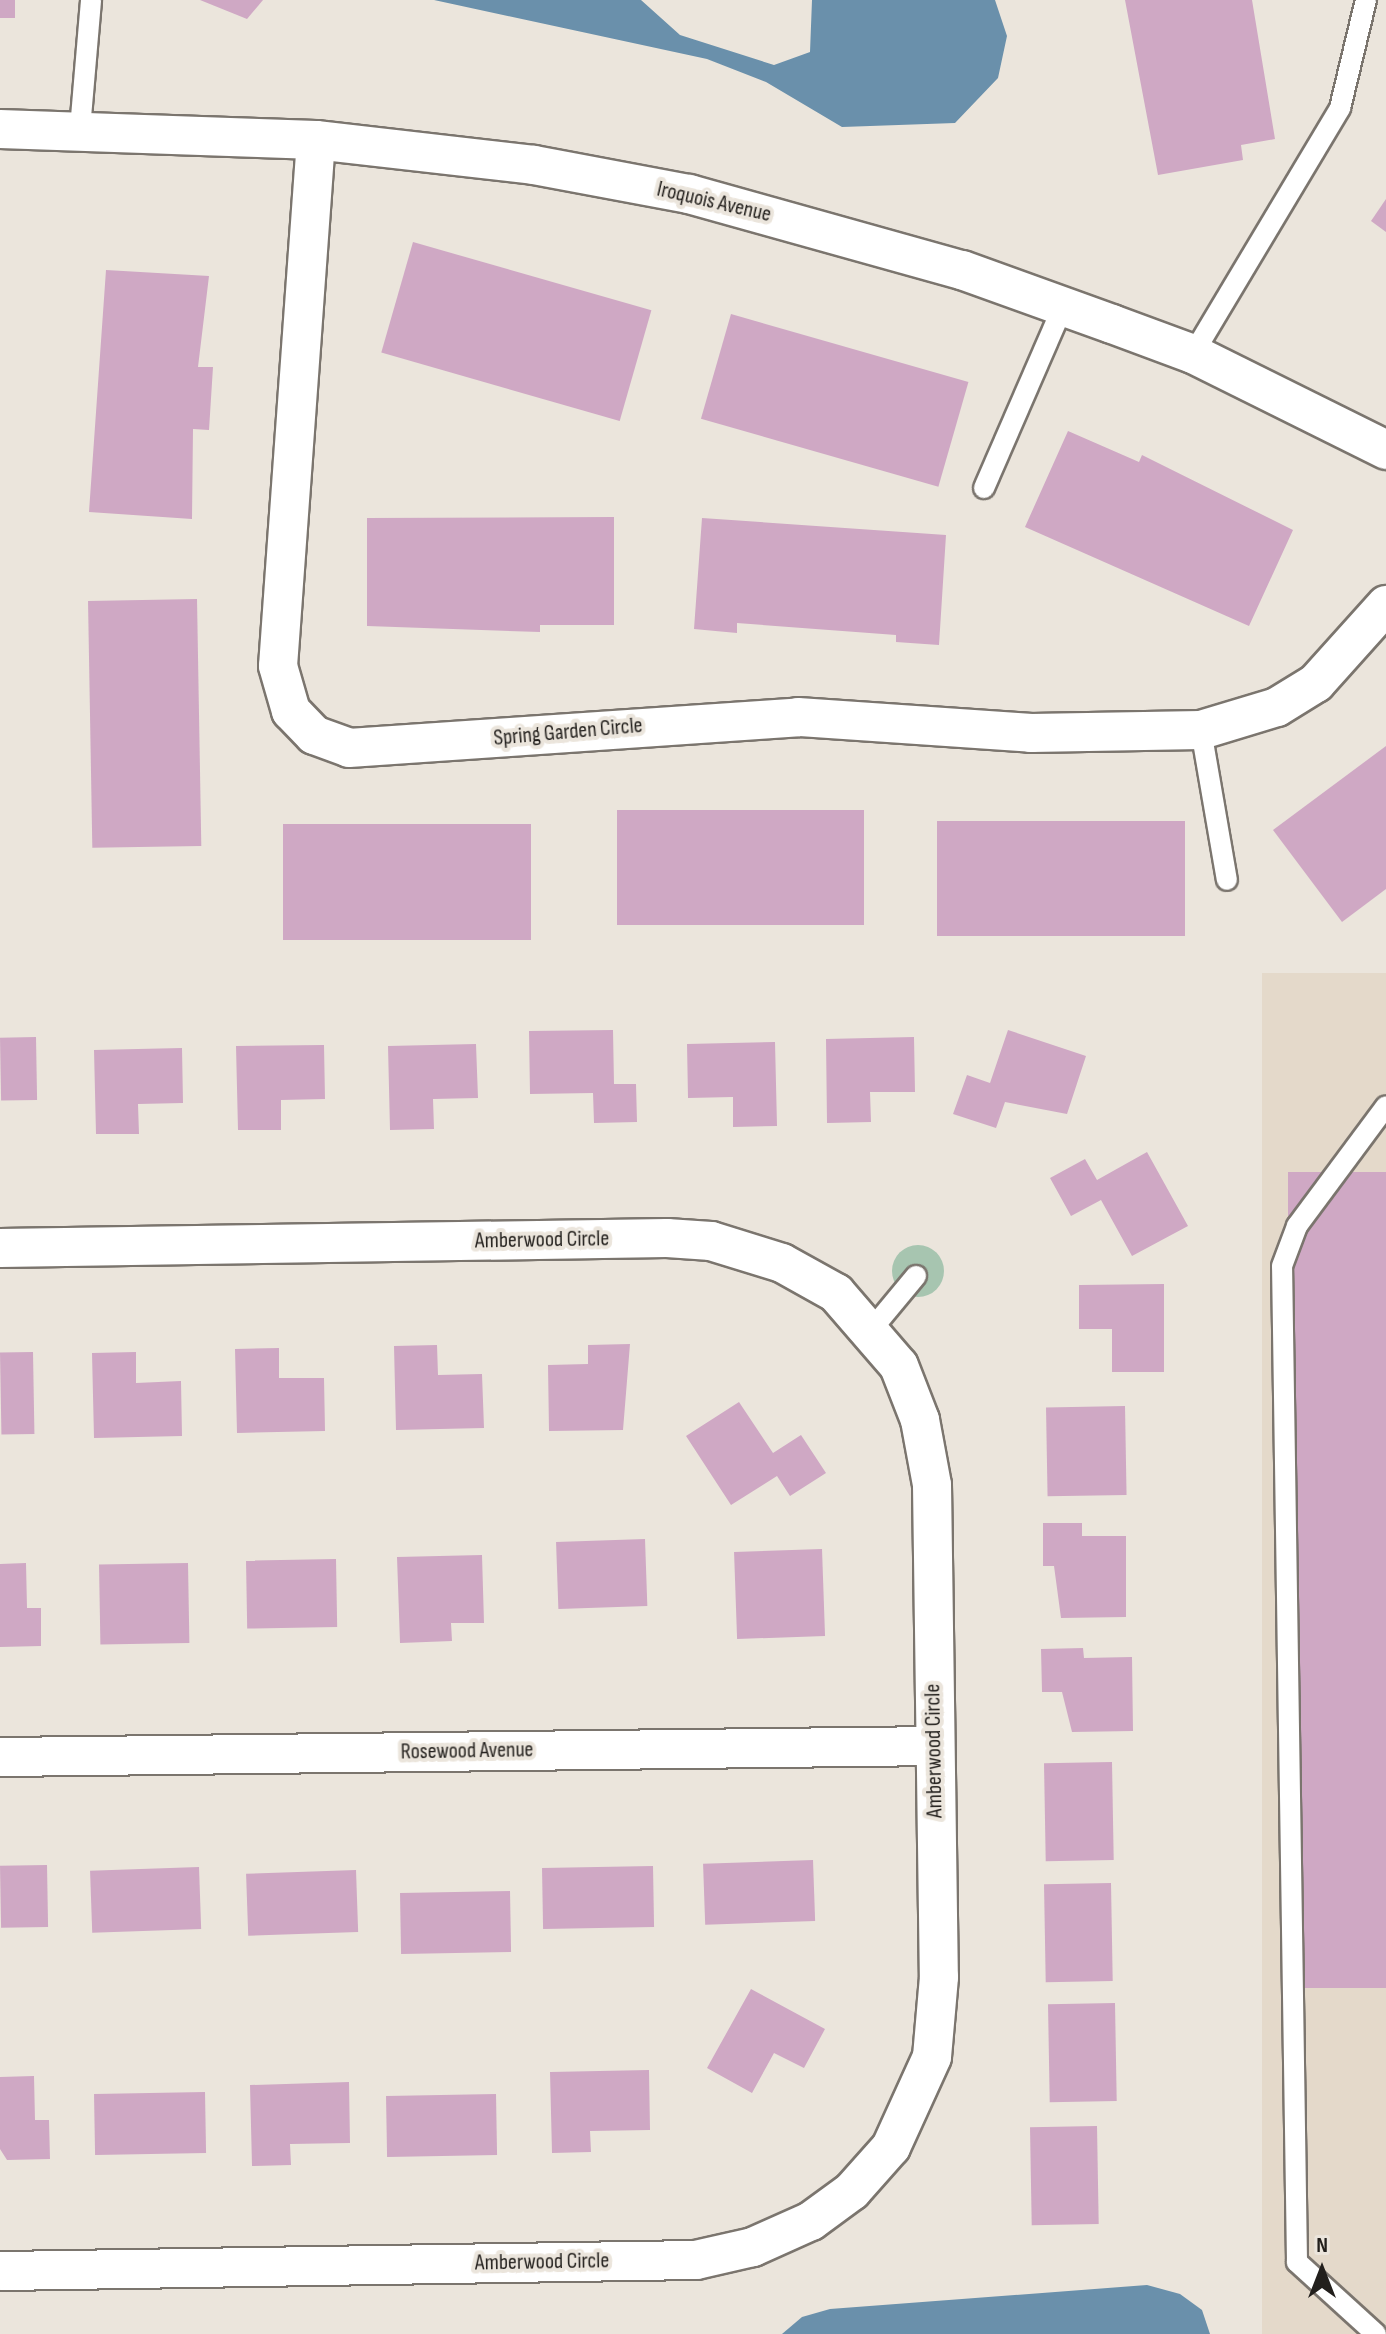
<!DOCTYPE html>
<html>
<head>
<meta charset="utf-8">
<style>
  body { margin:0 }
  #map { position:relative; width:1386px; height:2334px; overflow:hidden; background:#ebe5dc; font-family:"Sofia Sans Condensed",sans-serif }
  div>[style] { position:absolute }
  .built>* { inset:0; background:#e4d9ca; transform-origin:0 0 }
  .green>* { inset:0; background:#a7c5b0 }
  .round { border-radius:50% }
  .water>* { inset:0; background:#6a90ab }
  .building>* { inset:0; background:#cfa8c4; transform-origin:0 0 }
  .roads { filter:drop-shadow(2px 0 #7b756e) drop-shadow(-2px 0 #7b756e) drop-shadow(0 2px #7b756e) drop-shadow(0 -2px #7b756e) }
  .lane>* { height:20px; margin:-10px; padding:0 10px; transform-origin:10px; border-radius:10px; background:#fff }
  .street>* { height:38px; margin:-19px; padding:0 19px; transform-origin:19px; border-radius:19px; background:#fff }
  span { translate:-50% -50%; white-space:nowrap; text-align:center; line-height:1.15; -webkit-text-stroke:8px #ebe5dc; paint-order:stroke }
  .street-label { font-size:22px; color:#221f1c }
  .north { position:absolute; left:1282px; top:2230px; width:80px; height:80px; -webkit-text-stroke:6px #ebe5dc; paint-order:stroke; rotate:0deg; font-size:22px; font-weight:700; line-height:32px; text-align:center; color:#221f1c }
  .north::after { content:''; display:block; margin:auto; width:28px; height:36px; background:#221f1c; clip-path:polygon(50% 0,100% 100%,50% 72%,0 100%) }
</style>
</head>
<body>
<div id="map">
  <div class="built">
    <i style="left:1386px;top:973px;width:1361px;height:124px;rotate:90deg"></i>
  </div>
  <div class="green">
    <i class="round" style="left:892px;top:1245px;width:52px;height:52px"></i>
  </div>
  <div class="water">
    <i style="clip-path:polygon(434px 0,641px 0,680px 35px,774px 65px,810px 52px,812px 0,995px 0,1007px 36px,998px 78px,955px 123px,842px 127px,766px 82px,707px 59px)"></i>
    <i style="clip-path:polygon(1147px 2285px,1180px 2294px,1202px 2310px,1210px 2334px,782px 2334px,802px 2317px,830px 2309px)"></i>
  </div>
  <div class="building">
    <i style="left:0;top:0;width:15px;height:18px"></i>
    <i style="clip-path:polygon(200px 0,263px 0,247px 19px)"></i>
    <i style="clip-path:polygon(1125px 0,1252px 0,1275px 139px,1241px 145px,1243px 160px,1158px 175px)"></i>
    <i style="clip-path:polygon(1386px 199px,1386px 232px,1371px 221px)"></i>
    <i style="left:413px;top:242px;width:248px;height:115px;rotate:16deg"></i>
    <i style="clip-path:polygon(106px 270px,209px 276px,198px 367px,213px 367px,209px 430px,193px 429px,192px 519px,89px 512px)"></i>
    <i style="left:731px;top:314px;width:247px;height:109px;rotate:16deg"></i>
    <i style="clip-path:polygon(1068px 431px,1139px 462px,1142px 455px,1293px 530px,1249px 626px,1025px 527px)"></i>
    <i style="clip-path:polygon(614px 517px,614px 625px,540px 625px,540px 632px,367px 626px,367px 518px)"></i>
    <i style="clip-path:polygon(702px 518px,946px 535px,939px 645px,896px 642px,896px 635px,737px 623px,737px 633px,694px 629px)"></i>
    <i style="left:197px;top:599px;width:247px;height:109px;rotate:89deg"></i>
    <i style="clip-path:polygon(1386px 746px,1386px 889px,1342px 922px,1273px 830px)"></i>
    <i style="left:864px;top:810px;width:115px;height:247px;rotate:90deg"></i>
    <i style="left:1185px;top:821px;width:115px;height:248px;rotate:90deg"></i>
    <i style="left:531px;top:824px;width:116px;height:248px;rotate:90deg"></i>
    <i style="clip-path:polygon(613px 1030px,614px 1084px,636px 1084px,637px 1122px,594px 1123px,593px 1093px,530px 1094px,529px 1031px)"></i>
    <i style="clip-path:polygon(1008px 1030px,1086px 1056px,1067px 1114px,1005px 1102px,996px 1128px,953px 1114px,967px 1075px,990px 1083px)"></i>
    <i style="left:36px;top:1037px;width:63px;height:36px;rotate:89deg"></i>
    <i style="clip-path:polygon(914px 1037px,915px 1092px,870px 1092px,871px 1122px,827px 1123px,826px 1039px)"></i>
    <i style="clip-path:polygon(775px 1042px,777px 1126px,733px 1127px,733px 1097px,688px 1098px,687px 1044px)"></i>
    <i style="clip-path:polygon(476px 1044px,478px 1098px,433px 1099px,434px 1129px,390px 1130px,388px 1046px)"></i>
    <i style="clip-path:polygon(324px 1045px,325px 1099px,281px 1100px,281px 1130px,238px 1130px,236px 1046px)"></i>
    <i style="clip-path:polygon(182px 1048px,183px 1103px,138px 1104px,139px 1134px,96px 1134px,94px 1050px)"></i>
    <i style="clip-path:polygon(1147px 1152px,1188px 1226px,1132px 1256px,1101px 1200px,1071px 1216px,1050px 1178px,1085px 1159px,1097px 1180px)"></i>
    <i style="left:1386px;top:1172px;width:816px;height:98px;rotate:90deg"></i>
    <i style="clip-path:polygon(1164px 1284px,1164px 1372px,1112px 1372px,1112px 1329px,1079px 1329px,1079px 1285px)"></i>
    <i style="clip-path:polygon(630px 1344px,623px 1430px,549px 1431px,548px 1365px,588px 1364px,588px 1345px)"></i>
    <i style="clip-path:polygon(437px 1345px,438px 1375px,482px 1374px,484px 1428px,396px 1430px,394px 1346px)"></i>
    <i style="clip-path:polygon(279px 1348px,279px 1378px,324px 1378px,325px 1431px,237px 1433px,235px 1349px)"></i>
    <i style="left:33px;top:1352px;width:82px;height:33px;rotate:89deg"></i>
    <i style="clip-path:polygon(136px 1352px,136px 1383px,181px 1381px,182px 1436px,94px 1438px,92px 1353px)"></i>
    <i style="clip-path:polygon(739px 1402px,773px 1453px,801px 1435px,826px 1473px,790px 1496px,777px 1476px,731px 1505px,686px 1436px)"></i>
    <i style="left:1125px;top:1406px;width:89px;height:79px;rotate:89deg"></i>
    <i style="clip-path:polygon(1043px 1523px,1082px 1523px,1082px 1536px,1126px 1536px,1126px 1617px,1061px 1618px,1054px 1566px,1043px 1566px)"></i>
    <i style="left:645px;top:1539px;width:67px;height:89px;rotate:88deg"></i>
    <i style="left:822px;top:1549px;width:87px;height:88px;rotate:88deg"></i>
    <i style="clip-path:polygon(482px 1555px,484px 1623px,451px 1623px,452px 1641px,400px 1643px,397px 1557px)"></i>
    <i style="left:336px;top:1559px;width:68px;height:90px;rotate:89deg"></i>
    <i style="clip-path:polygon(26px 1563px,27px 1608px,41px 1608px,41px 1646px,0 1647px,0 1564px)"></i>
    <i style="left:188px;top:1563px;width:80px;height:89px;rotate:89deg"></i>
    <i style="clip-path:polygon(1083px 1648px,1084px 1658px,1132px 1657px,1133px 1731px,1072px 1732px,1062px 1692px,1042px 1692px,1041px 1649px)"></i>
    <i style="left:1112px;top:1762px;width:98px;height:68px;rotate:89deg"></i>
    <i style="left:813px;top:1860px;width:61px;height:110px;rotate:88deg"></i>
    <i style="left:47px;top:1865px;width:62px;height:47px;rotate:89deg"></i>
    <i style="left:653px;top:1866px;width:61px;height:111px;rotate:89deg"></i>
    <i style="left:199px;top:1867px;width:62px;height:109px;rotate:88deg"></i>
    <i style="left:356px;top:1870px;width:62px;height:110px;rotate:88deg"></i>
    <i style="left:1111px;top:1883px;width:98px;height:67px;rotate:89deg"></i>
    <i style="left:510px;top:1891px;width:61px;height:110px;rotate:89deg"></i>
    <i style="clip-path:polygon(751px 1989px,825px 2029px,804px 2068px,774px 2053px,752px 2093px,707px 2068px)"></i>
    <i style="left:1115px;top:2003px;width:98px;height:67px;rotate:89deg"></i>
    <i style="clip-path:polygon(649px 2070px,650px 2130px,590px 2131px,591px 2152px,552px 2153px,550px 2072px)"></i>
    <i style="clip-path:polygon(34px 2076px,35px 2120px,49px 2120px,50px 2159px,7px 2160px,0 2149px,0 2077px)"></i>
    <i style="clip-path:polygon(349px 2082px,350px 2143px,290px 2144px,291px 2165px,252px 2166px,250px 2085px)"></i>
    <i style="left:205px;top:2092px;width:61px;height:111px;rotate:89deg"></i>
    <i style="left:496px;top:2094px;width:61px;height:110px;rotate:89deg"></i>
    <i style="left:1097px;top:2126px;width:98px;height:67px;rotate:89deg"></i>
  </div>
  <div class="roads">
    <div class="lane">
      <i style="left:80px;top:129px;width:129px;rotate:-85.1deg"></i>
      <i style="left:1193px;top:354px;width:287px;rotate:-59.1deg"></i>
      <i style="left:1340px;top:108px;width:111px;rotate:-76.5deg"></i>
      <i style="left:984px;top:488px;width:198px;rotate:-66.5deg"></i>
      <i style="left:1201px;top:730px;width:152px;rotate:80.2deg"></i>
      <i style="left:872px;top:1329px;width:69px;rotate:-50.3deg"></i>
      <i style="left:1376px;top:2334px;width:107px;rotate:-137.7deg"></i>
      <i style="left:1297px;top:2262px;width:996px;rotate:-90.86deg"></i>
      <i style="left:1282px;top:1266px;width:43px;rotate:-69.4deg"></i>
      <i style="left:1297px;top:1226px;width:149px;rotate:-53.4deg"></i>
    </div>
    <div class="street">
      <i style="left:0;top:129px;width:316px;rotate:2deg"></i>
      <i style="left:316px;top:140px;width:219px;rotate:6.5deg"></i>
      <i style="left:534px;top:165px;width:158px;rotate:10.6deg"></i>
      <i style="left:689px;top:194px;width:283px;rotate:15.6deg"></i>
      <i style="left:962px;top:270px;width:159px;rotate:19.8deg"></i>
      <i style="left:1112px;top:324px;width:86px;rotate:20.3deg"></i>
      <i style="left:1193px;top:354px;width:216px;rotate:26.4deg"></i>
      <i style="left:316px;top:140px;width:527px;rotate:94.13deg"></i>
      <i style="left:278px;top:666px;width:47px;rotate:73.9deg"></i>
      <i style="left:291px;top:711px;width:33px;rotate:46deg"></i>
      <i style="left:314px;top:735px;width:37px;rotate:20deg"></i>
      <i style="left:349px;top:748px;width:450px;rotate:-3.9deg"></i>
      <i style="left:798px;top:717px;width:234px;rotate:3.9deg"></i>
      <i style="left:1031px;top:733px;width:170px;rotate:-1deg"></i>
      <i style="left:1201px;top:730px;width:79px;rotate:-16.8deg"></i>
      <i style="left:1277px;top:707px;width:46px;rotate:-31.6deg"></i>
      <i style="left:1316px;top:683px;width:105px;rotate:-48.1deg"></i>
      <i style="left:0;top:1248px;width:667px;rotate:-0.86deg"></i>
      <i style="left:667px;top:1238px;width:44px;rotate:3.9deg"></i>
      <i style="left:711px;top:1241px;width:74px;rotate:17.2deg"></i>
      <i style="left:782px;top:1263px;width:62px;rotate:29.1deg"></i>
      <i style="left:836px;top:1293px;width:96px;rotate:49.2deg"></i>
      <i style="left:899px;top:1366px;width:58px;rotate:68.7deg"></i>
      <i style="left:920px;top:1420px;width:66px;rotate:79.5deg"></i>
      <i style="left:932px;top:1485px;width:492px;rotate:89.2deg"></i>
      <i style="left:939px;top:1977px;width:80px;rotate:95deg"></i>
      <i style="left:932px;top:2057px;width:99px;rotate:114.5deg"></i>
      <i style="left:891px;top:2147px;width:59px;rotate:131.6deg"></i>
      <i style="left:852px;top:2191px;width:51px;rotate:143.8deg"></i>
      <i style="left:811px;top:2221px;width:64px;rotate:155.9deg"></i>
      <i style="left:753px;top:2247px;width:58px;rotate:167.2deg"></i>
      <i style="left:696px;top:2260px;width:696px;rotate:179.09deg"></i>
      <i style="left:0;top:1757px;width:934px;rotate:-0.67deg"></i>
    </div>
  </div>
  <div class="street-label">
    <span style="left:714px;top:202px;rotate:13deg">Iroquois Avenue</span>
    <span style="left:568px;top:732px;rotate:-5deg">Spring Garden Circle</span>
    <span style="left:542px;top:1240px;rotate:-1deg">Amberwood Circle</span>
    <span style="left:467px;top:1751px;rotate:-1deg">Rosewood Avenue</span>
    <span style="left:934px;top:1751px;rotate:-91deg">Amberwood Circle</span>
    <span style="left:542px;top:2262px;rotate:-1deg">Amberwood Circle</span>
  </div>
  <div class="north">N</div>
</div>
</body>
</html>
